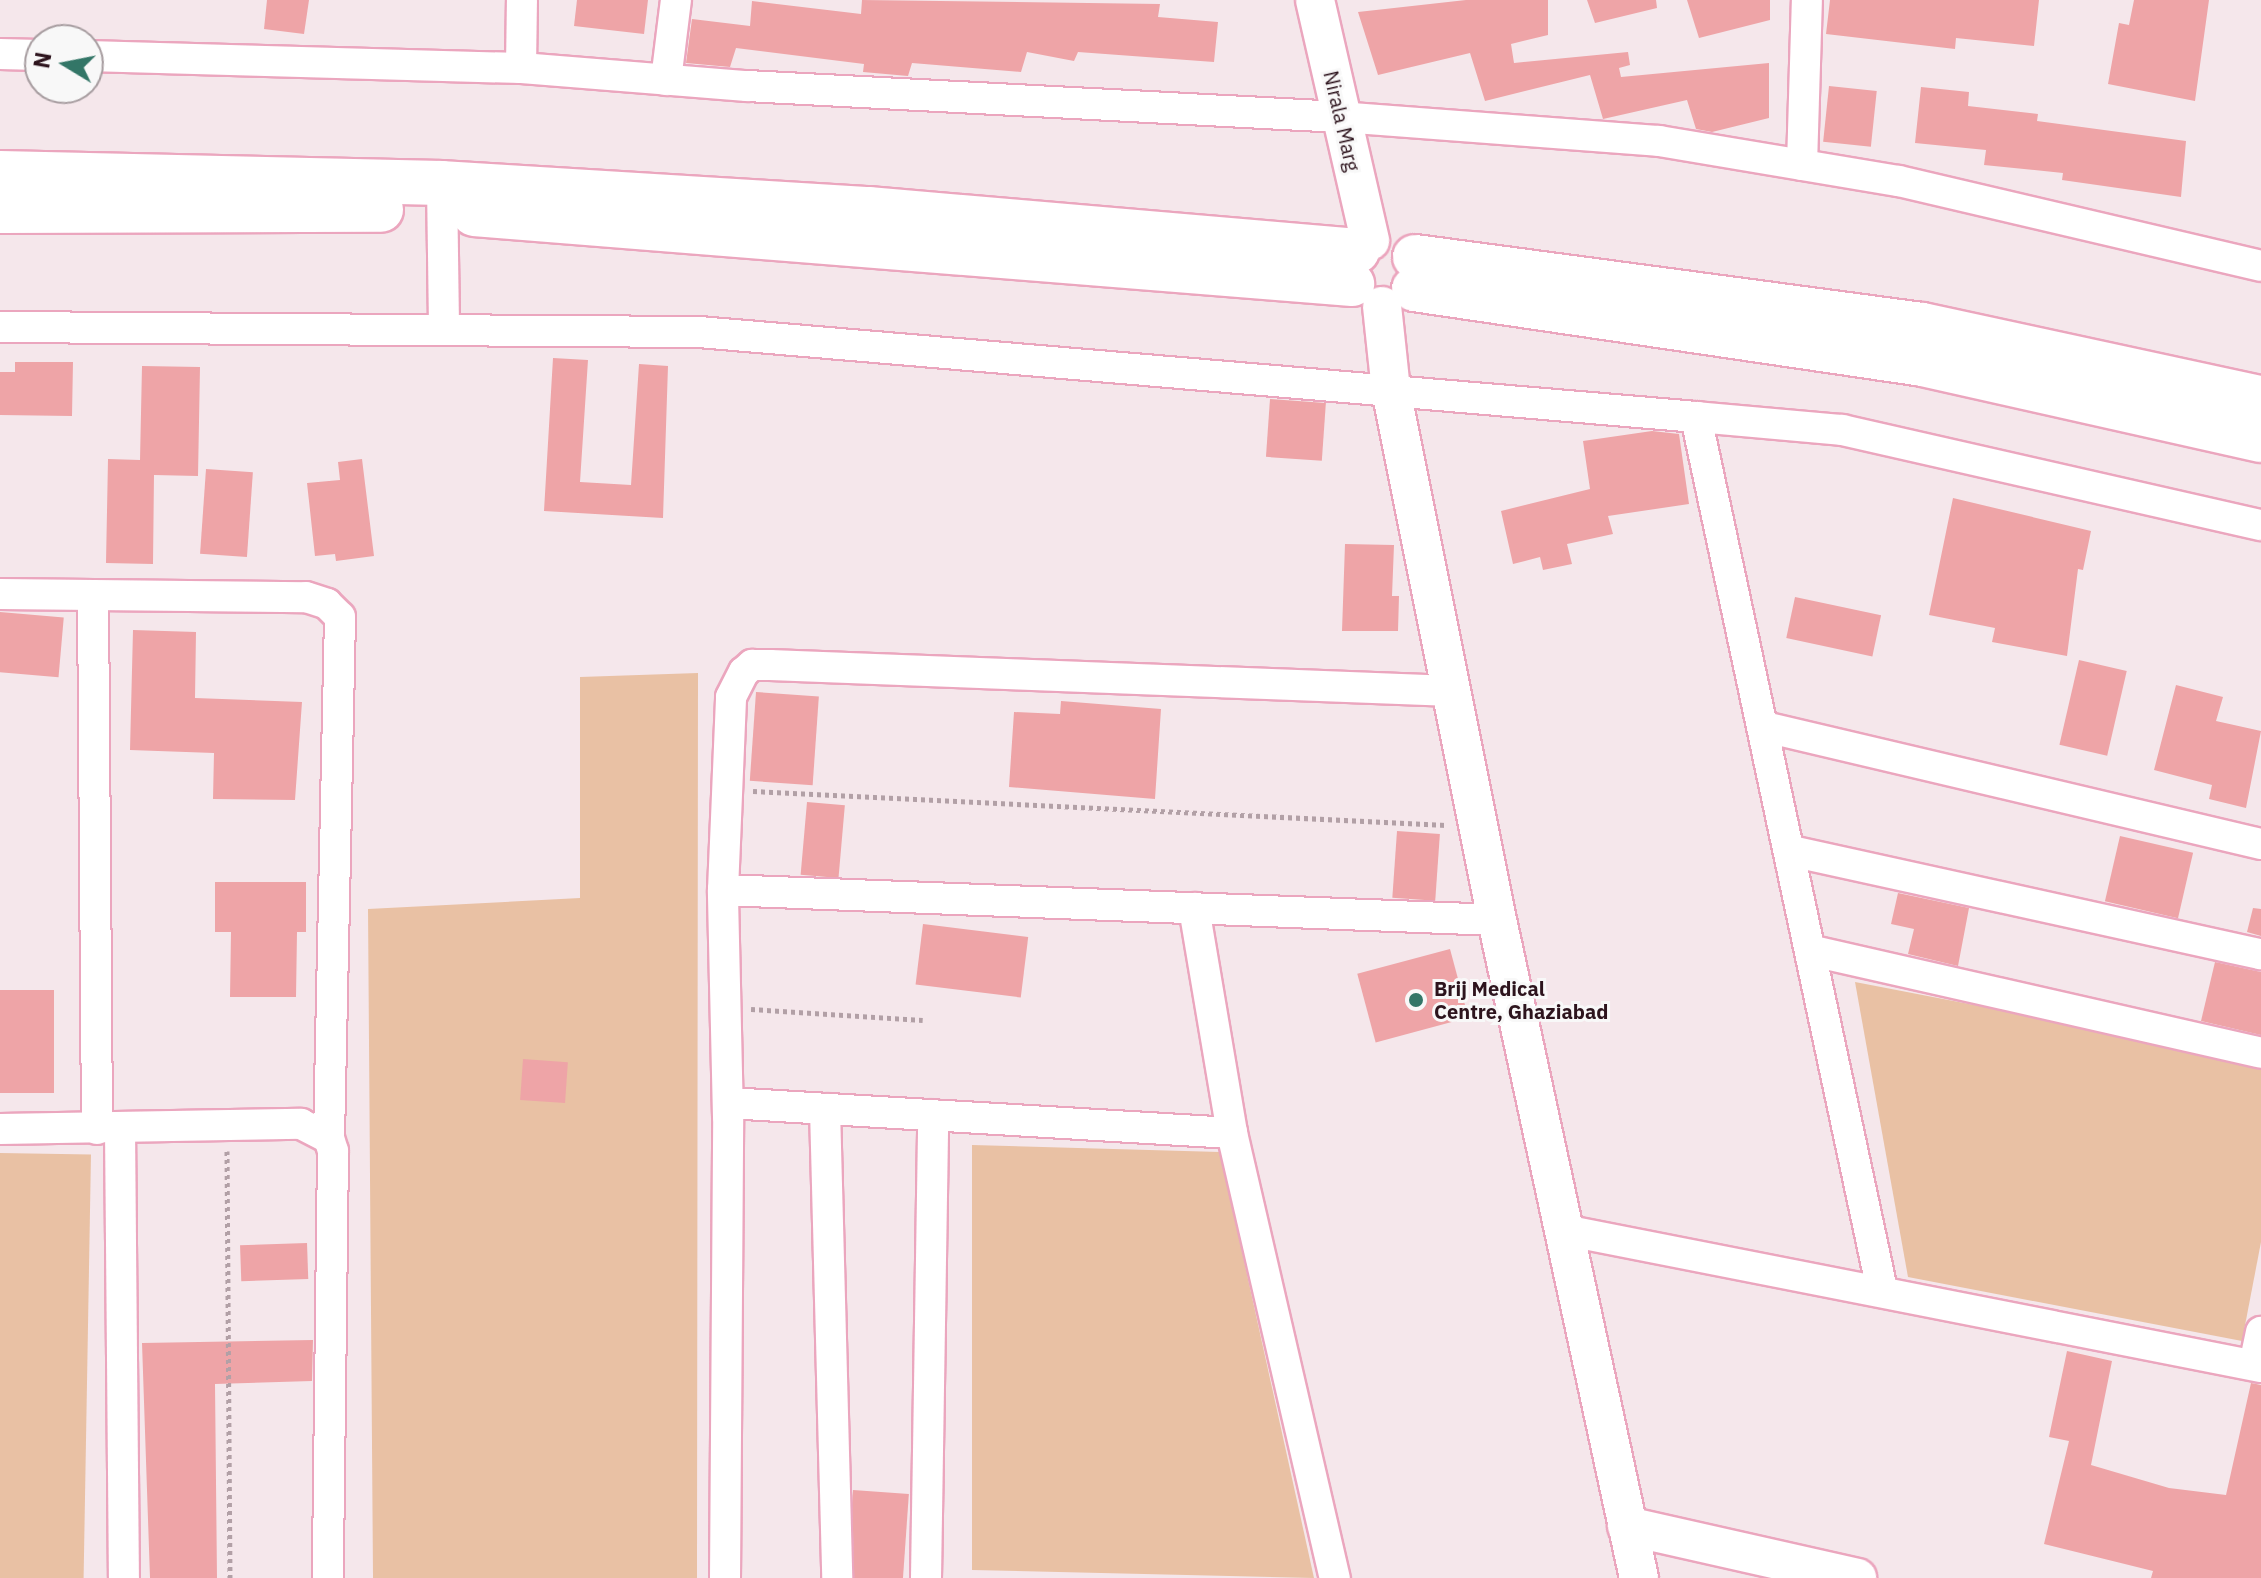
<!DOCTYPE html>
<html>
<head>
<meta charset="utf-8">
<style>
  body { margin:0 }
  #map { position:relative; width:2261px; height:1578px; overflow:hidden; background:#f5e7eb; font-family:"IBM Plex Sans",sans-serif }
  div>[style] { position:absolute }
  .green>* { inset:0; background:#e9c1a4; transform-origin:0 0 }
  .building>* { inset:0; background:#eea4a7; transform-origin:0 0 }
  .path>* { height:5px; margin-top:-2.5px; transform-origin:0; background:repeating-linear-gradient(90deg,#b2a0a6 0 4px,transparent 0 8px) }
  .roads { filter:drop-shadow(2px 0 #eba6be) drop-shadow(-2px 0 #eba6be) drop-shadow(0 2px #eba6be) drop-shadow(0 -2px #eba6be) }
  .minor>* { height:30px; margin:-15px; padding:0 15px; transform-origin:15px; border-radius:15px; background:#fff }
  .tertiary>* { height:38px; margin:-19px; padding:0 19px; transform-origin:19px; border-radius:19px; background:#fff }
  .trunk>* { height:44px; margin:-22px; padding:0 22px; transform-origin:22px; border-radius:22px; background:#fff }
  .dots>* { width:22px; height:22px; translate:-50% -50%; box-sizing:border-box; border:4px solid #f8f8f8; border-radius:50% }
  span { translate:-50% -50%; white-space:nowrap; text-align:center; line-height:1.15; -webkit-text-stroke:6px #f8f8f8; paint-order:stroke }
  .street-label { font-size:20px; color:#2d141d }
  .poi-label { font-size:20px; color:#2d141d; font-weight:700 }
  .left { translate:0 -50%; text-align:left }
  .north { position:absolute; left:24px; top:24px; width:80px; height:80px; box-sizing:border-box; background:#f8f8f8; border:2px solid #a79da0; border-radius:50%; rotate:280deg; font-size:22px; font-weight:700; line-height:32px; text-align:center; color:#2d141d }
  .north::after { content:''; display:block; margin:auto; width:28px; height:36px; background:#337667; clip-path:polygon(50% 0,100% 100%,50% 72%,0 100%) }
</style>
</head>
<body>
<div id="map">
  <div class="green">
    <i style="clip-path:polygon(698px 673px,697px 1578px,373px 1578px,368px 909px,580px 898px,580px 677px)"></i>
    <i style="clip-path:polygon(1855px 982px,2261px 1060px,2261px 1242px,2242px 1341px,1908px 1277px)"></i>
    <i style="clip-path:polygon(972px 1145px,1220px 1152px,1314px 1578px,972px 1570px)"></i>
    <i style="left:0;top:1153px;width:91px;height:425px;rotate:1deg"></i>
  </div>
  <div class="building">
    <i style="clip-path:polygon(267px 0,309px 0,304px 34px,264px 29px)"></i>
    <i style="clip-path:polygon(577px 0,648px 0,644px 34px,574px 26px)"></i>
    <i style="clip-path:polygon(862px 0,1160px 4px,1158px 17px,1218px 22px,1214px 62px,1078px 52px,1074px 61px,1027px 52px,1021px 72px,912px 63px,908px 76px,863px 72px,864px 64px,736px 48px,730px 67px,686px 63px,692px 19px,750px 26px,752px 1px,861px 14px)"></i>
    <i style="clip-path:polygon(1466px 0,1548px 0,1548px 35px,1511px 44px,1514px 63px,1628px 52px,1630px 65px,1619px 68px,1621px 77px,1769px 63px,1769px 118px,1712px 132px,1696px 129px,1687px 100px,1603px 119px,1590px 75px,1485px 101px,1470px 53px,1378px 75px,1358px 12px)"></i>
    <i style="clip-path:polygon(1587px 0,1656px 0,1657px 8px,1595px 23px)"></i>
    <i style="clip-path:polygon(1687px 0,1770px 0,1770px 20px,1699px 38px)"></i>
    <i style="clip-path:polygon(1830px 0,2039px 0,2034px 46px,1956px 38px,1955px 49px,1826px 34px)"></i>
    <i style="clip-path:polygon(2134px 0,2209px 0,2195px 101px,2108px 84px,2119px 23px,2129px 25px)"></i>
    <i style="left:1829px;top:86px;width:48px;height:56px;rotate:6deg"></i>
    <i style="clip-path:polygon(1921px 87px,1969px 92px,1968px 106px,2038px 114px,2037px 121px,2186px 141px,2181px 197px,2062px 180px,2063px 173px,1984px 165px,1986px 150px,1915px 143px)"></i>
    <i style="clip-path:polygon(553px 358px,588px 360px,580px 482px,631px 485px,639px 364px,668px 366px,663px 518px,544px 511px)"></i>
    <i style="clip-path:polygon(15px 362px,73px 362px,72px 416px,0 415px,0 372px,15px 372px)"></i>
    <i style="clip-path:polygon(142px 366px,200px 367px,198px 476px,154px 475px,153px 564px,106px 563px,108px 459px,140px 460px)"></i>
    <i style="left:1270px;top:399px;width:56px;height:58px;rotate:4deg"></i>
    <i style="clip-path:polygon(1652px 431px,1679px 434px,1689px 504px,1608px 516px,1613px 534px,1567px 544px,1572px 564px,1543px 570px,1540px 557px,1513px 564px,1501px 511px,1590px 489px,1583px 441px)"></i>
    <i style="clip-path:polygon(362px 459px,374px 556px,336px 561px,335px 554px,315px 556px,307px 483px,340px 480px,338px 462px)"></i>
    <i style="left:206px;top:469px;width:47px;height:85px;rotate:4deg"></i>
    <i style="clip-path:polygon(1953px 498px,2091px 531px,2083px 570px,2078px 569px,2067px 656px,1992px 642px,1995px 628px,1929px 615px)"></i>
    <i style="clip-path:polygon(1345px 544px,1394px 545px,1392px 596px,1399px 596px,1398px 631px,1342px 631px)"></i>
    <i style="left:1795px;top:597px;width:88px;height:42px;rotate:12deg"></i>
    <i style="left:0;top:612px;width:64px;height:60px;rotate:5deg"></i>
    <i style="clip-path:polygon(133px 630px,196px 632px,195px 698px,302px 702px,295px 800px,213px 799px,214px 753px,130px 750px)"></i>
    <i style="left:2079px;top:660px;width:49px;height:87px;rotate:13deg"></i>
    <i style="clip-path:polygon(2176px 685px,2223px 697px,2216px 721px,2261px 731px,2246px 808px,2209px 799px,2212px 785px,2154px 770px)"></i>
    <i style="left:756px;top:692px;width:63px;height:89px;rotate:4deg"></i>
    <i style="clip-path:polygon(1061px 701px,1161px 709px,1155px 799px,1009px 787px,1014px 712px,1060px 714px)"></i>
    <i style="left:807px;top:802px;width:38px;height:73px;rotate:5deg"></i>
    <i style="left:1397px;top:831px;width:43px;height:67px;rotate:4deg"></i>
    <i style="left:2120px;top:836px;width:75px;height:67px;rotate:13deg"></i>
    <i style="clip-path:polygon(215px 882px,306px 882px,306px 932px,297px 932px,296px 997px,230px 997px,231px 932px,215px 932px)"></i>
    <i style="clip-path:polygon(1898px 893px,1969px 908px,1958px 966px,1908px 954px,1914px 929px,1891px 924px)"></i>
    <i style="clip-path:polygon(2253px 908px,2261px 909px,2261px 936px,2247px 932px)"></i>
    <i style="left:923px;top:924px;width:106px;height:61px;rotate:7deg"></i>
    <i style="left:1450px;top:949px;width:71px;height:96px;rotate:75deg"></i>
    <i style="clip-path:polygon(2215px 962px,2261px 972px,2261px 1035px,2201px 1021px)"></i>
    <i style="left:0;top:990px;width:54px;height:103px"></i>
    <i style="left:523px;top:1059px;width:45px;height:41px;rotate:4deg"></i>
    <i style="left:307px;top:1243px;width:36px;height:67px;rotate:88deg"></i>
    <i style="clip-path:polygon(313px 1340px,312px 1381px,215px 1384px,217px 1578px,150px 1578px,142px 1343px)"></i>
    <i style="clip-path:polygon(2067px 1351px,2112px 1361px,2091px 1465px,2169px 1488px,2226px 1495px,2251px 1383px,2261px 1385px,2261px 1578px,2151px 1578px,2153px 1571px,2044px 1544px,2069px 1441px,2049px 1437px)"></i>
    <i style="left:853px;top:1490px;width:56px;height:88px;rotate:4deg"></i>
  </div>
  <div class="path">
    <i style="left:753px;top:791px;width:694px;rotate:2.81deg"></i>
    <i style="left:751px;top:1009px;width:172px;rotate:3.7deg"></i>
    <i style="left:227px;top:1151px;width:427px;rotate:89.6deg"></i>
  </div>
  <div class="roads">
    <div class="minor">
      <i style="left:0;top:54px;width:40px;rotate:1.4deg"></i>
      <i style="left:88px;top:56px;width:433px;rotate:1.6deg"></i>
      <i style="left:521px;top:68px;width:227px;rotate:4.6deg"></i>
      <i style="left:747px;top:86px;width:594px;rotate:2.99deg"></i>
      <i style="left:1340px;top:117px;width:320px;rotate:4.3deg"></i>
      <i style="left:1659px;top:141px;width:243px;rotate:9.5deg"></i>
      <i style="left:1899px;top:181px;width:372px;rotate:13.2deg"></i>
      <i style="left:521px;top:68px;width:68px;rotate:-89.2deg"></i>
      <i style="left:666px;top:80px;width:81px;rotate:-82.9deg"></i>
      <i style="left:1802px;top:165px;width:165px;rotate:-88.3deg"></i>
      <i style="left:442px;top:183px;width:146px;rotate:89.2deg"></i>
      <i style="left:0;top:327px;width:699px;rotate:0.41deg"></i>
      <i style="left:699px;top:332px;width:1001px;rotate:4.87deg"></i>
      <i style="left:1696px;top:417px;width:147px;rotate:5.1deg"></i>
      <i style="left:1842px;top:430px;width:430px;rotate:12.8deg"></i>
      <i style="left:1696px;top:417px;width:893px;rotate:77.97deg"></i>
      <i style="left:0;top:594px;width:306px;rotate:0.6deg"></i>
      <i style="left:306px;top:597px;width:22px;rotate:18deg"></i>
      <i style="left:327px;top:604px;width:18px;rotate:45deg"></i>
      <i style="left:340px;top:617px;width:521px;rotate:91.21deg"></i>
      <i style="left:93px;top:595px;width:534px;rotate:89.57deg"></i>
      <i style="left:1765px;top:727px;width:510px;rotate:13.27deg"></i>
      <i style="left:1791px;top:851px;width:481px;rotate:12.4deg"></i>
      <i style="left:723px;top:890px;width:775px;rotate:2.22deg"></i>
      <i style="left:1194px;top:908px;width:228px;rotate:80.4deg"></i>
      <i style="left:1232px;top:1133px;width:457px;rotate:77deg"></i>
      <i style="left:1813px;top:951px;width:459px;rotate:12.8deg"></i>
      <i style="left:728px;top:1103px;width:505px;rotate:3.41deg"></i>
      <i style="left:825px;top:1109px;width:469px;rotate:88.5deg"></i>
      <i style="left:120px;top:1128px;width:450px;rotate:89.5deg"></i>
      <i style="left:0;top:1129px;width:301px;rotate:-1deg"></i>
      <i style="left:301px;top:1124px;width:31px;rotate:27deg"></i>
      <i style="left:329px;top:1138px;width:14px;rotate:73deg"></i>
      <i style="left:333px;top:1151px;width:427px;rotate:90.7deg"></i>
      <i style="left:1564px;top:1230px;width:710px;rotate:11.12deg"></i>
      <i style="left:2254px;top:1365px;width:34px;rotate:-78deg"></i>
      <i style="left:725px;top:1578px;width:461px;rotate:-89.6deg"></i>
      <i style="left:728px;top:1117px;width:227px;rotate:-91.3deg"></i>
      <i style="left:723px;top:890px;width:193px;rotate:-87.6deg"></i>
      <i style="left:731px;top:697px;width:28px;rotate:-63deg"></i>
      <i style="left:744px;top:672px;width:11px;rotate:-41deg"></i>
      <i style="left:752px;top:665px;width:18px"></i>
      <i style="left:770px;top:665px;width:683px;rotate:2.18deg"></i>
      <i style="left:926px;top:1578px;width:463px;rotate:-89.1deg"></i>
    </div>
    <div class="tertiary">
      <i style="left:1315px;top:0;width:247px;rotate:77.1deg"></i>
      <i style="left:1382px;top:306px;width:84px;rotate:83.9deg"></i>
      <i style="left:1391px;top:390px;width:540px;rotate:78.69deg"></i>
      <i style="left:1497px;top:920px;width:673px;rotate:77.82deg"></i>
      <i style="left:1627px;top:1526px;width:236px;rotate:12.7deg"></i>
    </div>
    <div class="trunk">
      <i style="left:0;top:173px;width:442px;rotate:1.3deg"></i>
      <i style="left:442px;top:183px;width:427px;rotate:3.5deg"></i>
      <i style="left:868px;top:209px;width:491px;rotate:4.9deg"></i>
      <i style="left:0;top:211px;width:381px;rotate:-0.2deg"></i>
      <i style="left:474px;top:214px;width:881px;rotate:4.56deg"></i>
      <i style="left:1415px;top:257px;width:512px;rotate:7.64deg"></i>
      <i style="left:1922px;top:325px;width:347px;rotate:12.2deg"></i>
      <i style="left:1414px;top:289px;width:514px;rotate:8.38deg"></i>
      <i style="left:1923px;top:364px;width:346px;rotate:12.7deg"></i>
    </div>
  </div>
  <div class="dots">
    <i style="left:1416px;top:1000px;background:#337667"></i>
  </div>
  <div class="street-label">
    <span style="left:1342px;top:121px;rotate:77deg">Nirala Marg</span>
  </div>
  <div class="poi-label">
    <span class="left" style="left:1434px;top:1000px">Brij Medical<br>Centre, Ghaziabad</span>
  </div>
  <div class="north">N</div>
</div>
</body>
</html>
